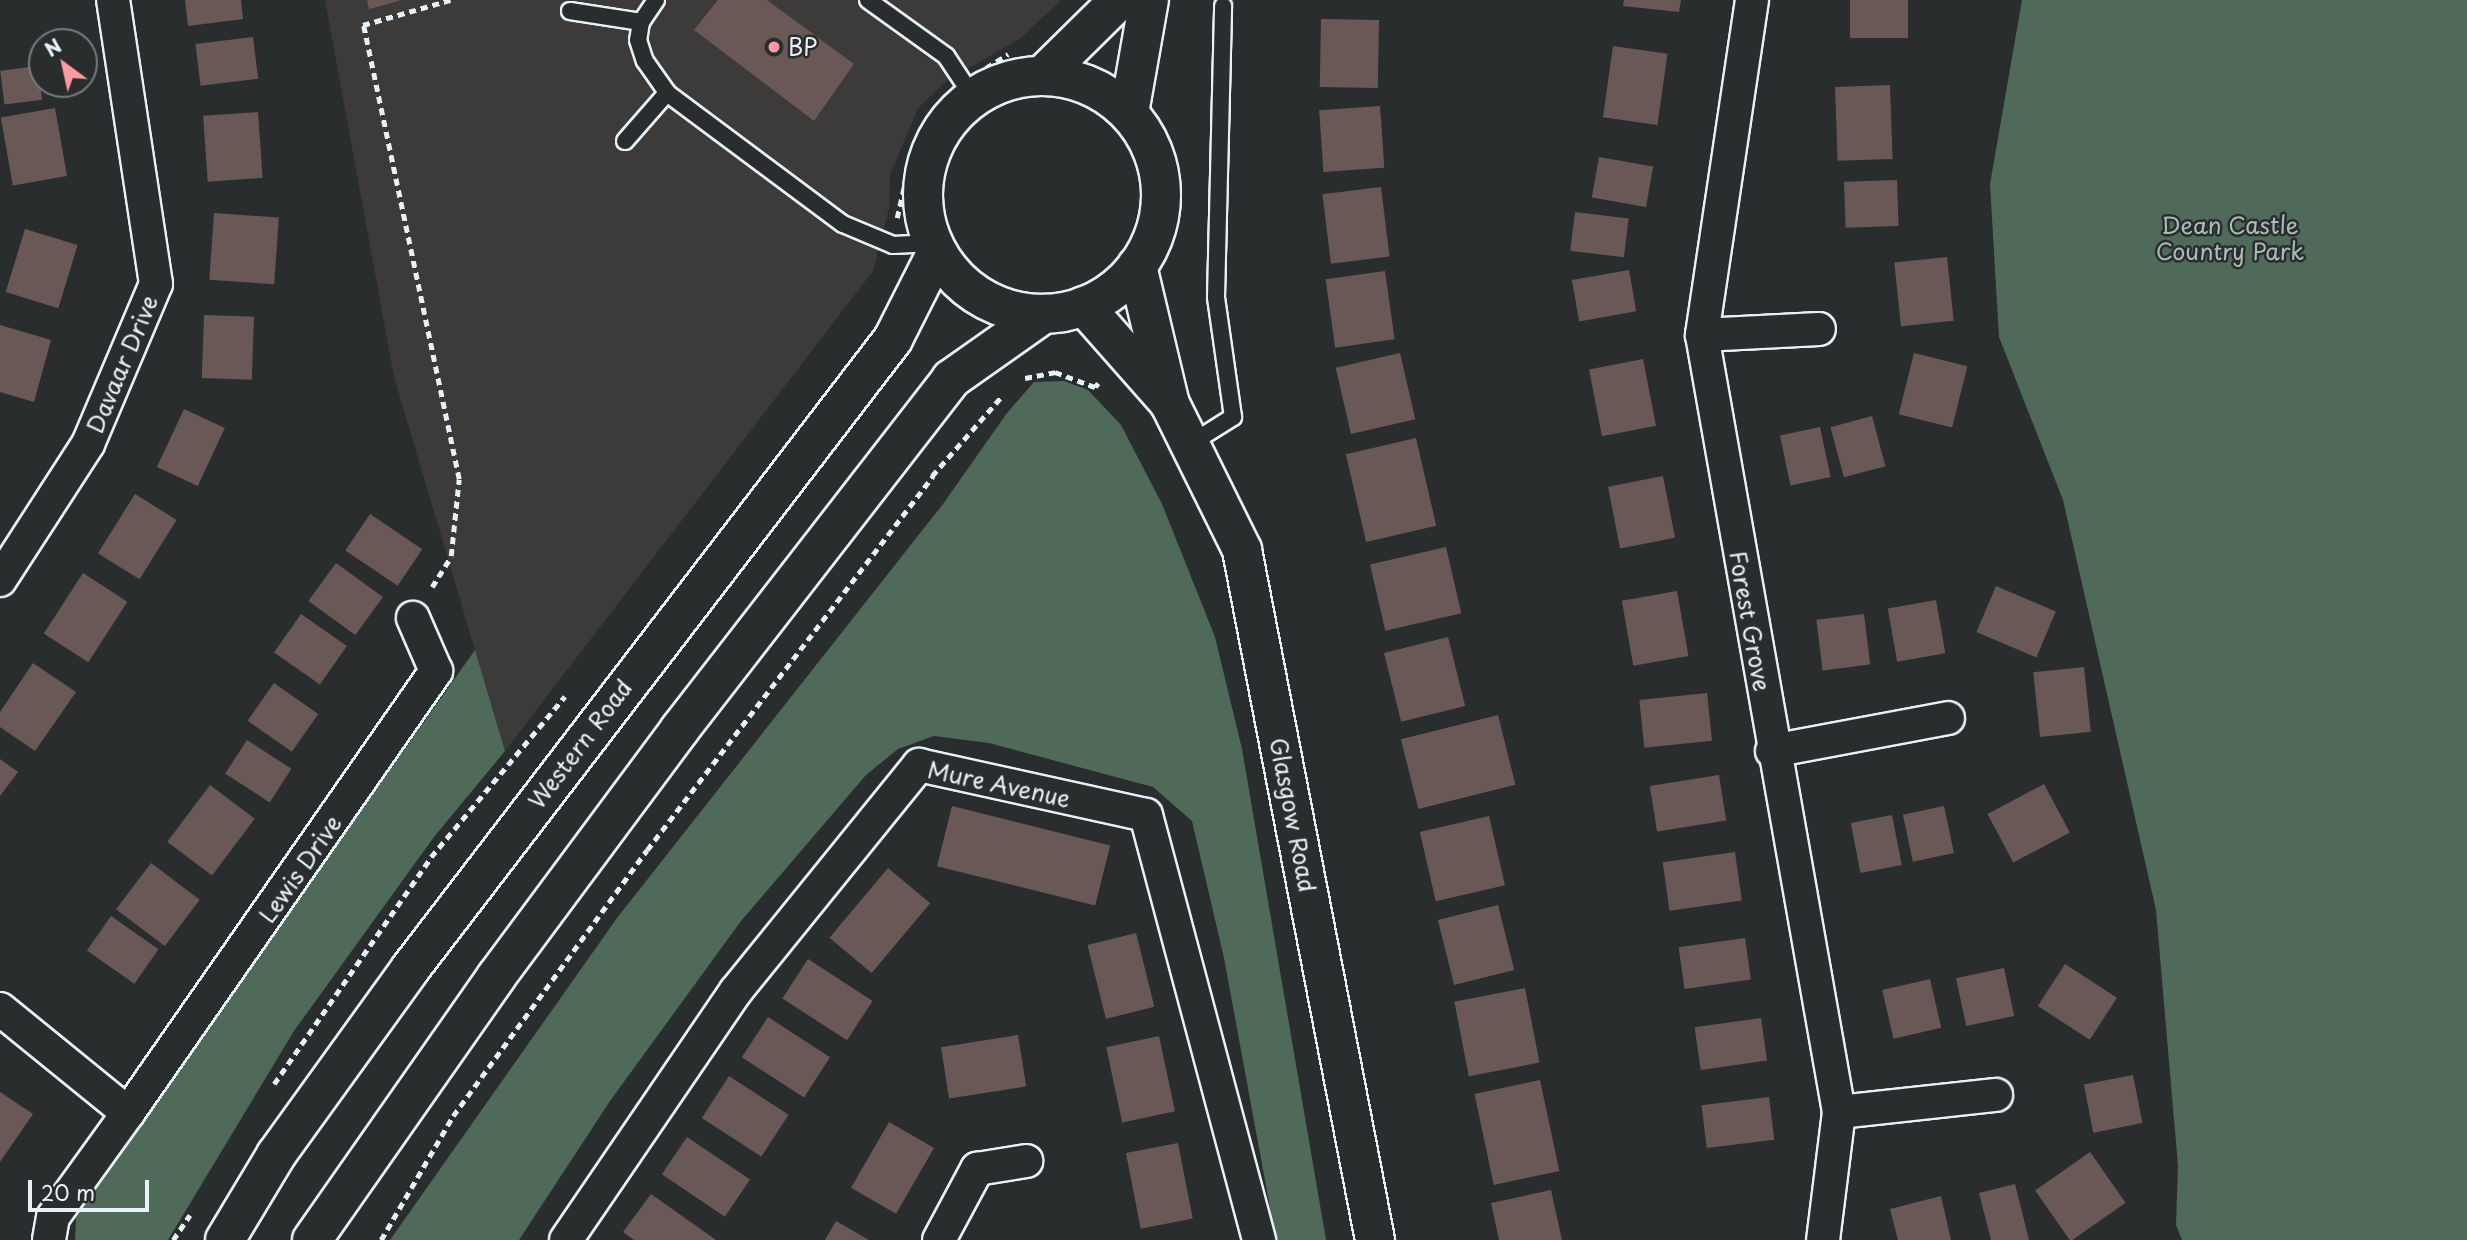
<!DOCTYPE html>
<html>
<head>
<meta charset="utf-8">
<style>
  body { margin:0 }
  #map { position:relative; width:2467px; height:1240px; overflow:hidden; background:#2a2d2e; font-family:"Playpen Sans",sans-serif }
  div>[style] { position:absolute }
  .built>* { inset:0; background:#3d3a3a }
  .green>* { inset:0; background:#4f6a59 }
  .building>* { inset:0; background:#6a5856; transform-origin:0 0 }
  .path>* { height:4.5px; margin-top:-2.25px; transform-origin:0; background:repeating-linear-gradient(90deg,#e8f1f8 0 7px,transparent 0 12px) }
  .roads { filter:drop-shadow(2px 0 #e8f1f8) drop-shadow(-2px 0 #e8f1f8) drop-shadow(0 2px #e8f1f8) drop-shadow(0 -2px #e8f1f8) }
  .service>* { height:16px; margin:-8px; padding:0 8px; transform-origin:8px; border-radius:8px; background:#2a2d2e }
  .minor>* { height:32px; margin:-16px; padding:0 16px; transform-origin:16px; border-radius:16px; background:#2a2d2e }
  .secondary>* { height:38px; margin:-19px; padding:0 19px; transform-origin:19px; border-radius:19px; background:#2a2d2e }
  .secondary>.ring { margin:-19px; padding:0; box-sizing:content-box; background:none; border:38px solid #2a2d2e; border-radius:50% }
  .dots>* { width:19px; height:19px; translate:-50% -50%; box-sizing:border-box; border:4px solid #2a2d2e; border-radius:50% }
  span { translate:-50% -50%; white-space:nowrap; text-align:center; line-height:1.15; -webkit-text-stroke:5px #2a2d2e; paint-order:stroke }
  .poi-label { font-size:23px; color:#e8f1f8 }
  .left { translate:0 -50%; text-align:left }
  .park-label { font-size:23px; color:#abbbb8 }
  .street-label { font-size:23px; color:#e8f1f8 }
  .north { position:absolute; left:28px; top:28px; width:70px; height:70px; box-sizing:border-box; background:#2a2d2e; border:2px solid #767b7f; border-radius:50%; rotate:327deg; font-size:19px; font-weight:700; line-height:28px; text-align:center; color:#e8f1f8 }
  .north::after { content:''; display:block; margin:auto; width:24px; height:32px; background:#ff9aa2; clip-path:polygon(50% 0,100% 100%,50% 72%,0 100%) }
  .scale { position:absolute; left:28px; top:1180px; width:121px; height:32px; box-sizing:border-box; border:4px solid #e8f1f8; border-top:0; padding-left:9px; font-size:21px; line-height:24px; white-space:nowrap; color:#e8f1f8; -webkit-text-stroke:5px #2a2d2e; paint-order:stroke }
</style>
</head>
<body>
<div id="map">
  <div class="built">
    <i style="clip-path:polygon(325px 0,1061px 0,1021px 38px,947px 81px,918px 108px,890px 175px,889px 208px,873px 271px,505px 751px,394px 377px)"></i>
  </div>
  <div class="green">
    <i style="clip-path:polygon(2022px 0,2467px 0,2467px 1240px,2182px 1240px,2176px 1225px,2178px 1166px,2156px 910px,2063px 500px,1999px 337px,1990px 184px)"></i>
    <i style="clip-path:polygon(1064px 381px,1088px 390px,1121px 425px,1162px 504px,1215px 637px,1242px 749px,1326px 1240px,1276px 1240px,1224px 958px,1192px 821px,1153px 787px,989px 743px,934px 736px,898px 749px,866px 775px,741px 921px,610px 1101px,519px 1240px,390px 1240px,617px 918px,943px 504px,1007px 413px,1034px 382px)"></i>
    <i style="clip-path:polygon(475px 650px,505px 751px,434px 837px,294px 1031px,168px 1240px,75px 1240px,76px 1218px,100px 1179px)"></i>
  </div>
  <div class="building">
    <i style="clip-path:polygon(185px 0,241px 0,243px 19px,188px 26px)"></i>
    <i style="clip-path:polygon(367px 0,399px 0,399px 1px,369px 9px)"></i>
    <i style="clip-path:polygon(718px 0,767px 0,854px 64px,814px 121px,694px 30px)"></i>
    <i style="clip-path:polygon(1624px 0,1681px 0,1679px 12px,1623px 6px)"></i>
    <i style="left:1850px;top:0;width:58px;height:38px"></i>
    <i style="left:1321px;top:19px;width:58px;height:68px;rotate:1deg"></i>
    <i style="left:253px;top:37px;width:42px;height:58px;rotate:83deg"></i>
    <i style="left:1613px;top:46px;width:55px;height:72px;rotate:8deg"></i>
    <i style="left:38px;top:66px;width:34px;height:38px;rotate:83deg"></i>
    <i style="left:1890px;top:85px;width:74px;height:55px;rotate:88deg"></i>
    <i style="left:1380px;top:106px;width:62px;height:61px;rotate:86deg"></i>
    <i style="left:55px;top:108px;width:69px;height:55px;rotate:80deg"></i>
    <i style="left:258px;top:112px;width:66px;height:55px;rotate:86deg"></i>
    <i style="left:1599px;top:157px;width:55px;height:41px;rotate:10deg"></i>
    <i style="left:1897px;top:180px;width:46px;height:53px;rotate:88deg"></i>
    <i style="left:1381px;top:187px;width:70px;height:59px;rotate:83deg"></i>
    <i style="left:1575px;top:212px;width:54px;height:39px;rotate:7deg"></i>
    <i style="left:214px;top:213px;width:65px;height:67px;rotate:4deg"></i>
    <i style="left:25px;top:229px;width:55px;height:66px;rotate:17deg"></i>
    <i style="left:1947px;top:257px;width:64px;height:53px;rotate:84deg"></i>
    <i style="left:1629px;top:270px;width:42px;height:58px;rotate:80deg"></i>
    <i style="left:1385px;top:271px;width:69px;height:60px;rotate:82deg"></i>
    <i style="left:204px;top:315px;width:50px;height:63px;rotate:2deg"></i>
    <i style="clip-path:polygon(0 325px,51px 340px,34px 402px,0 392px)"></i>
    <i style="left:1400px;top:353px;width:68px;height:66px;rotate:77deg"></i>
    <i style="left:1914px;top:353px;width:55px;height:63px;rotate:14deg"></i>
    <i style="left:1643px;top:359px;width:68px;height:55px;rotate:79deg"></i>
    <i style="left:184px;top:409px;width:45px;height:64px;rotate:25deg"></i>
    <i style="left:1872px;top:416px;width:52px;height:43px;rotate:75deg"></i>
    <i style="left:1820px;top:427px;width:51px;height:41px;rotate:78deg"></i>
    <i style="left:1416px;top:438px;width:90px;height:72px;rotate:77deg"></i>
    <i style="left:1663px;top:476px;width:63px;height:56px;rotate:79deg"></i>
    <i style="left:135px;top:494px;width:49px;height:70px;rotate:32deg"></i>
    <i style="left:370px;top:514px;width:63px;height:44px;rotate:34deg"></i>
    <i style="left:1446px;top:547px;width:68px;height:78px;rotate:77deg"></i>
    <i style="left:336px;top:563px;width:58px;height:47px;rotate:36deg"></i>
    <i style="left:83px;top:573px;width:53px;height:72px;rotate:33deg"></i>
    <i style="left:1996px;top:586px;width:65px;height:50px;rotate:23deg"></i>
    <i style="left:1677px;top:591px;width:66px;height:56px;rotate:80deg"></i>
    <i style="left:1936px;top:600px;width:54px;height:49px;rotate:80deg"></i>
    <i style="left:301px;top:614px;width:56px;height:47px;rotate:35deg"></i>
    <i style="left:1864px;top:614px;width:51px;height:48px;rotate:83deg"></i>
    <i style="left:1448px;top:637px;width:71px;height:66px;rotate:76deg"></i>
    <i style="clip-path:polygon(33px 663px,76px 692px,35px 751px,0 727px,0 712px)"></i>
    <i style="left:2084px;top:667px;width:65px;height:51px;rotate:84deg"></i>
    <i style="left:274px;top:683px;width:54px;height:46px;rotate:35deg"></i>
    <i style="left:1707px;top:693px;width:48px;height:68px;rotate:84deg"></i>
    <i style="left:1498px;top:715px;width:72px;height:100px;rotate:76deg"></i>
    <i style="left:247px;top:740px;width:53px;height:40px;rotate:33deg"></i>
    <i style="clip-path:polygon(0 759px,18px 772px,0 796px)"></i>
    <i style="left:1719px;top:775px;width:46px;height:70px;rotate:81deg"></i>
    <i style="left:2044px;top:784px;width:55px;height:64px;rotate:62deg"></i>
    <i style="left:210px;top:785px;width:56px;height:71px;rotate:37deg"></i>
    <i style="left:952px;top:806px;width:163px;height:62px;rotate:14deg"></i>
    <i style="left:1944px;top:806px;width:48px;height:42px;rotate:78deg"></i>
    <i style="left:1892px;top:815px;width:51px;height:42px;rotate:79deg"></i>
    <i style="left:1489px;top:816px;width:71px;height:71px;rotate:77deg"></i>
    <i style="left:1735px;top:852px;width:49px;height:73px;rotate:82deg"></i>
    <i style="left:151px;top:863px;width:61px;height:58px;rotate:37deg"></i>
    <i style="left:888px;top:868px;width:55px;height:91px;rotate:40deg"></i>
    <i style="left:1498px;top:905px;width:67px;height:62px;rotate:76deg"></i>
    <i style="left:111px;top:916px;width:58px;height:42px;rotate:35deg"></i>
    <i style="left:1136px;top:933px;width:76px;height:50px;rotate:76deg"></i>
    <i style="left:1745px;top:938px;width:42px;height:67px;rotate:82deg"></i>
    <i style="left:808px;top:959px;width:77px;height:47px;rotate:33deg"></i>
    <i style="left:2065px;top:964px;width:62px;height:50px;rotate:33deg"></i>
    <i style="left:2004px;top:968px;width:49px;height:49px;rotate:78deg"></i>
    <i style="left:1930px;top:979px;width:50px;height:49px;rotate:77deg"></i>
    <i style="left:1525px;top:988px;width:76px;height:72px;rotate:79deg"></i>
    <i style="left:768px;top:1017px;width:74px;height:48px;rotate:33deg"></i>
    <i style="left:1761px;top:1018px;width:43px;height:67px;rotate:82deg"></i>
    <i style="left:1018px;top:1035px;width:52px;height:78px;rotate:81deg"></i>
    <i style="left:1159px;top:1036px;width:77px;height:54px;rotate:78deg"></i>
    <i style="left:2133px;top:1075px;width:49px;height:50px;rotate:79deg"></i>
    <i style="left:729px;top:1076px;width:71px;height:50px;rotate:33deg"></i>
    <i style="left:1540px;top:1080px;width:93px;height:67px;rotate:78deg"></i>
    <i style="clip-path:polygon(0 1092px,33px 1114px,0 1162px)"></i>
    <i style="left:1769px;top:1097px;width:43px;height:68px;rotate:83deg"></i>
    <i style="left:889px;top:1122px;width:52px;height:76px;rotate:30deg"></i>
    <i style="left:687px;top:1137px;width:76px;height:45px;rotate:34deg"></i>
    <i style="left:1178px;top:1143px;width:77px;height:53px;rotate:79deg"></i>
    <i style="left:2090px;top:1152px;width:62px;height:67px;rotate:55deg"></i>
    <i style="clip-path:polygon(2015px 1184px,2029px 1240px,1991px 1240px,1979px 1193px)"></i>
    <i style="clip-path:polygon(1551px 1190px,1562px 1240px,1499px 1240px,1491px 1203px)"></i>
    <i style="clip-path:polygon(651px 1194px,716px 1240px,634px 1240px,623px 1232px)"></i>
    <i style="clip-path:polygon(1941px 1196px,1951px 1240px,1898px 1240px,1890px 1209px)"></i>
    <i style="clip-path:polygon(836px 1221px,869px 1240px,825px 1240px)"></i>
  </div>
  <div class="path">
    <i style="left:986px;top:68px;width:26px;rotate:-32deg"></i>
    <i style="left:897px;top:218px;width:73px;rotate:-77.3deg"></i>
    <i style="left:913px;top:147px;width:55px;rotate:-55.4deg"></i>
    <i style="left:1025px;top:378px;width:31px;rotate:-11deg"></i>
    <i style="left:1055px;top:372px;width:43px;rotate:20.6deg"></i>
    <i style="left:1095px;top:387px;width:5px;rotate:-53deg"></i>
    <i style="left:932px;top:476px;width:106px;rotate:-48.8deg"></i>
    <i style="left:432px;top:587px;width:36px;rotate:-58deg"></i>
    <i style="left:451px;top:556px;width:77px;rotate:-84.1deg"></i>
    <i style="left:459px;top:479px;width:464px;rotate:-101.9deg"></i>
    <i style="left:363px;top:25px;width:91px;rotate:-16deg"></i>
    <i style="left:274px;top:1084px;width:276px;rotate:-55.3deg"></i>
    <i style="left:431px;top:857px;width:209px;rotate:-50.2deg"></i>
    <i style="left:173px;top:1240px;width:30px;rotate:-56deg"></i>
    <i style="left:381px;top:1240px;width:143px;rotate:-59.9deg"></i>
    <i style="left:453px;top:1116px;width:329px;rotate:-53.9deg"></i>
    <i style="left:647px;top:850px;width:471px;rotate:-52.6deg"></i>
  </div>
  <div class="roads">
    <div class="service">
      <i style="left:656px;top:0;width:27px;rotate:124deg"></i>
      <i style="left:641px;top:22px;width:18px;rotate:99deg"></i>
      <i style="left:638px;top:40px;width:22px;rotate:72deg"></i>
      <i style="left:645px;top:61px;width:39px;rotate:55deg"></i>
      <i style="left:667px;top:93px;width:219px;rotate:36.7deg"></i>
      <i style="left:843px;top:224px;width:54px;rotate:22.8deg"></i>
      <i style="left:893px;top:245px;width:39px;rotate:-3deg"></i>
      <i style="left:868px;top:0;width:96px;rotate:35.7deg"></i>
      <i style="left:946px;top:56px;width:49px;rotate:56.6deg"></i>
      <i style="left:570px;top:11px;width:72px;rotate:8.8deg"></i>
      <i style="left:625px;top:141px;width:64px;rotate:-48.8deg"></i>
      <i style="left:1190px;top:444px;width:51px;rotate:-32.1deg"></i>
      <i style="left:1233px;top:417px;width:121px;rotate:-98.1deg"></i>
      <i style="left:1216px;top:297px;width:291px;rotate:-88.6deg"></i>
    </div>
    <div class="minor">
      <i style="left:1752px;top:0;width:339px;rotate:98.5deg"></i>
      <i style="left:1702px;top:335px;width:789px;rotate:80deg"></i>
      <i style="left:1839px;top:1112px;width:129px;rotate:97.1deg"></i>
      <i style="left:1702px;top:335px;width:117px;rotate:-2.9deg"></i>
      <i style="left:0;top:580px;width:162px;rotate:-57.1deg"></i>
      <i style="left:88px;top:444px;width:174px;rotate:-67deg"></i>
      <i style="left:156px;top:284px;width:287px;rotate:-98.6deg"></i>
      <i style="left:1772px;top:751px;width:179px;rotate:-10.6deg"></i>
      <i style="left:0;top:1009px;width:165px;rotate:39.1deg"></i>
      <i style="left:128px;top:1113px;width:128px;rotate:125.8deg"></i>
      <i style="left:53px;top:1217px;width:23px;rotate:100deg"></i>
      <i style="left:1839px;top:1112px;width:158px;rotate:-6.2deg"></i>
      <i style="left:128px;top:1113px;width:539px;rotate:-55.13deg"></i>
      <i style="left:436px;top:671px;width:58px;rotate:-113.5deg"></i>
      <i style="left:566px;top:1240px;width:301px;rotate:-55.7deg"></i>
      <i style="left:736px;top:991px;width:291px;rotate:-51deg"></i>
      <i style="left:919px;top:765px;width:232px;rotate:12.4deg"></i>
      <i style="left:1146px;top:815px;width:440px;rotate:75.1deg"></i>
      <i style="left:939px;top:1240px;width:81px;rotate:-61.8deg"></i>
      <i style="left:977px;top:1169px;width:50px;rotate:-9.3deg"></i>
    </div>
    <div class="secondary">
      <i style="left:1042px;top:76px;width:108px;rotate:-44.6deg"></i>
      <i class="ring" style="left:923px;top:76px;width:200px;height:200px"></i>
      <i style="left:1129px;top:113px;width:115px;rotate:-80deg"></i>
      <i style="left:1137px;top:266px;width:142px;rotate:76.6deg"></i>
      <i style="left:1170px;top:404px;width:163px;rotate:63.7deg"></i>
      <i style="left:1242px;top:550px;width:703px;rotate:79.09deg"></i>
      <i style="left:1084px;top:306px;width:125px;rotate:48.6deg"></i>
      <i style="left:225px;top:1240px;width:99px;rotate:-59deg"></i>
      <i style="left:276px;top:1155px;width:229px;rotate:-54.2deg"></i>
      <i style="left:410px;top:969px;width:794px;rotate:-52.52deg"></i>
      <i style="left:893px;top:339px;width:97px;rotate:-63.2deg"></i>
      <i style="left:312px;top:1240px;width:321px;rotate:-55deg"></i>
      <i style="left:496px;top:977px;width:309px;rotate:-53.4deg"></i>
      <i style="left:680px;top:729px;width:443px;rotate:-52.2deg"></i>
      <i style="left:951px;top:379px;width:113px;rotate:-35.2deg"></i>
    </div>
  </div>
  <div class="dots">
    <i style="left:774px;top:47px;background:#ff9aa2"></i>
  </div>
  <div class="poi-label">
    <span class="left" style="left:788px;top:47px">BP</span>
  </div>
  <div class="park-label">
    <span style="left:2230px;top:238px">Dean Castle<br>Country Park</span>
  </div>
  <div class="street-label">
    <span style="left:122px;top:364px;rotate:-67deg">Davaar Drive</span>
    <span style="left:1750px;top:621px;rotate:80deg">Forest Grove</span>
    <span style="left:580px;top:744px;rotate:-53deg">Western Road</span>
    <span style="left:999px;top:784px;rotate:12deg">Mure Avenue</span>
    <span style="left:1293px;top:815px;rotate:79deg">Glasgow Road</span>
    <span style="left:300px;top:869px;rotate:-55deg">Lewis Drive</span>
  </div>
  <div class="north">N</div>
  <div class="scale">20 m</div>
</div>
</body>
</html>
